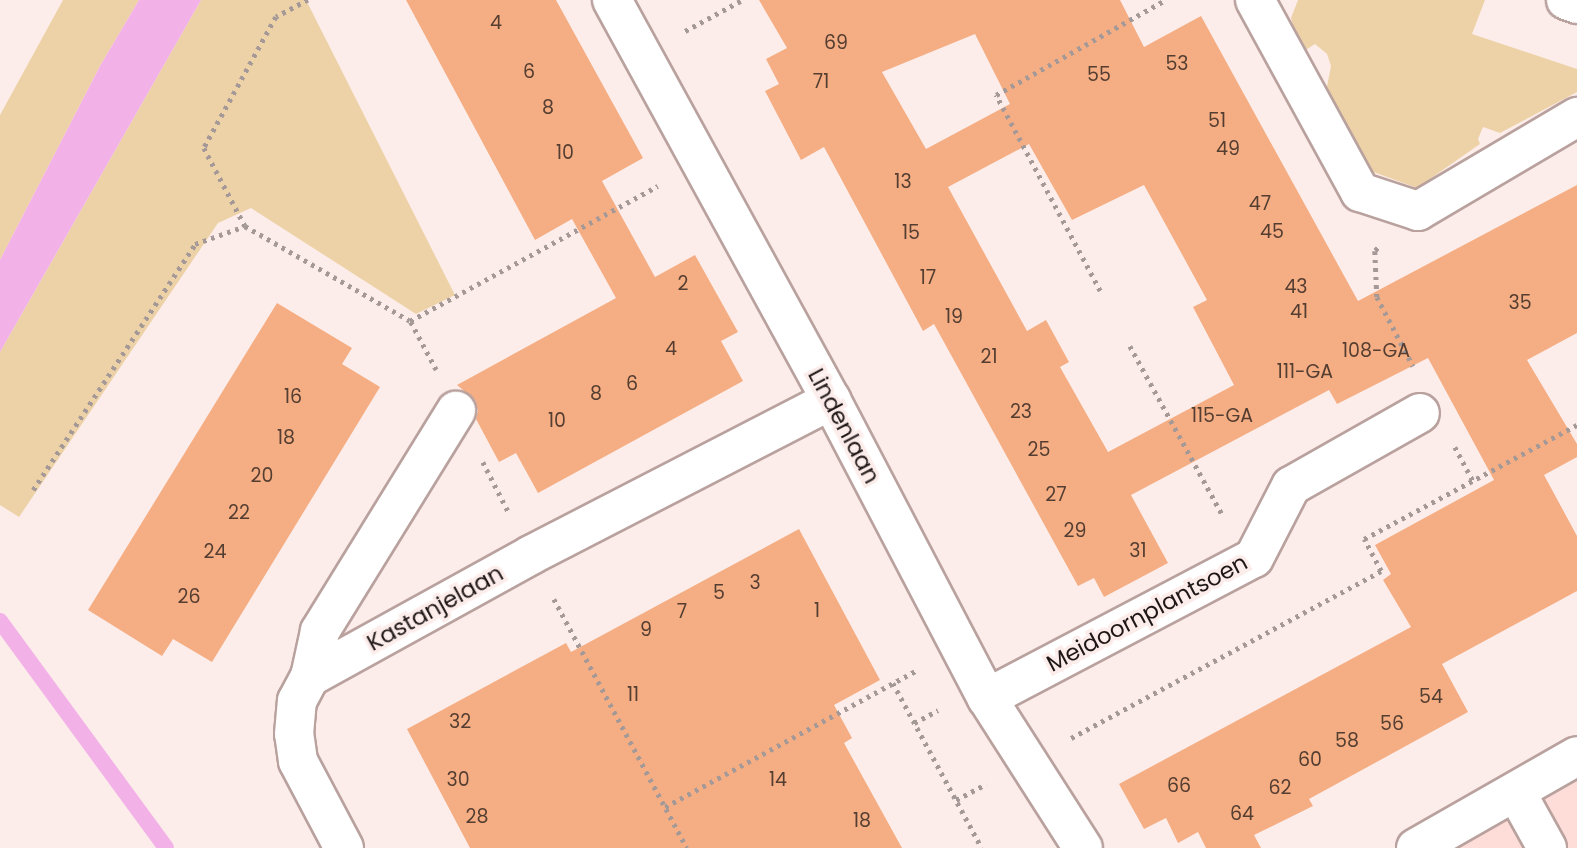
<!DOCTYPE html>
<html>
<head>
<meta charset="utf-8">
<style>
  body { margin:0 }
  #map { position:relative; width:1577px; height:848px; overflow:hidden; background:#fcedeb; font-family:Poppins,sans-serif }
  div>[style] { position:absolute }
  .built>* { inset:0; background:#fedcd8 }
  .green>* { inset:0; background:#eed2a7 }
  .water>* { inset:0; background:#f2b1e7 }
  .stream>* { height:16px; margin:-8px; padding:0 8px; transform-origin:8px; border-radius:8px; background:#f2b1e7 }
  .building>* { inset:0; background:#f5ae83 }
  .path>* { height:4.5px; margin-top:-2.25px; transform-origin:0; background:repeating-linear-gradient(90deg,#a59998 0 3.5px,transparent 0 8.5px) }
  .roads { filter:drop-shadow(2px 0 #b9a19e) drop-shadow(-2px 0 #b9a19e) drop-shadow(0 2px #b9a19e) drop-shadow(0 -2px #b9a19e) }
  .minor>* { height:38px; margin:-19px; padding:0 19px; transform-origin:19px; border-radius:19px; background:#fff }
  span { translate:-50% -50%; white-space:nowrap; text-align:center; line-height:1.15; -webkit-text-stroke:7px #fcedeb; paint-order:stroke }
  .number-label { font-size:19px; color:#543d31 }
  .number-label span { -webkit-text-stroke-width:0 }
  .street-label { font-size:23px; color:#1f1716 }
</style>
</head>
<body>
<div id="map">
  <div class="built">
    <i style="clip-path:polygon(1577px 768px,1577px 848px,1433px 848px)"></i>
  </div>
  <div class="green">
    <i style="clip-path:polygon(63px 0,139px 0,100px 66px,0 260px,0 115px)"></i>
    <i style="clip-path:polygon(201px 0,306px 0,455px 295px,416px 314px,251px 208px,218px 223px,19px 517px,0 505px,0 352px)"></i>
    <i style="clip-path:polygon(1298px 0,1485px 0,1472px 34px,1577px 69px,1577px 92px,1500px 133px,1483px 127px,1478px 139px,1480px 144px,1417px 188px,1368px 170px,1326px 92px,1331px 66px,1327px 54px,1315px 44px,1301px 53px,1291px 18px)"></i>
  </div>
  <div class="water">
    <i style="clip-path:polygon(139px 0,201px 0,0 352px,0 260px,100px 66px)"></i>
  </div>
  <div class="stream">
    <i style="left:0;top:621px;width:281px;rotate:53.8deg"></i>
  </div>
  <div class="building">
    <i style="clip-path:polygon(406px 0,556px 0,643px 158px,602px 181px,655px 277px,695px 255px,738px 332px,721px 341px,743px 381px,538px 493px,516px 453px,499px 462px,476px 419px,478px 411px,475px 400px,457px 385px,616px 298px,572px 219px,535px 240px)"></i>
    <i style="clip-path:polygon(evenodd,759px 0,1120px 0,1144px 47px,1201px 16px,1358px 301px,1577px 185px,1577px 333px,1527px 360px,1577px 444px,1577px 457px,1544px 475px,1577px 536px,1577px 591px,1442px 664px,1468px 712px,1309px 799px,1313px 806px,1254px 835px,1261px 848px,1206px 848px,1198px 832px,1178px 843px,1166px 818px,1144px 829px,1119px 784px,1411px 627px,1383px 580px,1391px 574px,1375px 545px,1494px 480px,1428px 358px,1337px 404px,1329px 390px,1131px 495px,1168px 563px,1104px 597px,1094px 578px,1078px 586px,934px 324px,923px 331px,824px 147px,801px 160px,765px 91px,779px 84px,766px 59px,787px 48px,759px 0,975px 34px,1010px 104px,926px 149px,882px 72px,975px 34px,759px 0,1029px 144px,1072px 220px,1144px 185px,1207px 300px,1193px 307px,1234px 385px,1108px 452px,1060px 367px,1069px 362px,1046px 320px,1027px 331px,948px 187px,1029px 144px)"></i>
    <i style="clip-path:polygon(277px 303px,352px 348px,342px 364px,380px 387px,212px 662px,173px 639px,162px 656px,88px 610px)"></i>
    <i style="clip-path:polygon(799px 529px,880px 680px,834px 705px,852px 738px,844px 743px,902px 848px,470px 848px,407px 729px,566px 643px,571px 652px)"></i>
  </div>
  <div class="path">
    <i style="left:308px;top:0;width:36px;rotate:152deg"></i>
    <i style="left:276px;top:17px;width:149px;rotate:118.8deg"></i>
    <i style="left:204px;top:148px;width:88px;rotate:62.3deg"></i>
    <i style="left:245px;top:226px;width:190px;rotate:29.9deg"></i>
    <i style="left:685px;top:31px;width:65px;rotate:-28.5deg"></i>
    <i style="left:1378px;top:248px;width:4px;rotate:135deg"></i>
    <i style="left:1375px;top:251px;width:46px;rotate:87.5deg"></i>
    <i style="left:1377px;top:297px;width:78px;rotate:62.4deg"></i>
    <i style="left:1100px;top:291px;width:222px;rotate:-118deg"></i>
    <i style="left:996px;top:95px;width:194px;rotate:-29.3deg"></i>
    <i style="left:1130px;top:346px;width:192px;rotate:61.3deg"></i>
    <i style="left:436px;top:370px;width:55px;rotate:-118deg"></i>
    <i style="left:410px;top:321px;width:282px;rotate:-28.6deg"></i>
    <i style="left:1455px;top:447px;width:38px;rotate:62deg"></i>
    <i style="left:483px;top:462px;width:57px;rotate:63deg"></i>
    <i style="left:33px;top:490px;width:295px;rotate:-56.6deg"></i>
    <i style="left:195px;top:244px;width:53px;rotate:-19.8deg"></i>
    <i style="left:554px;top:599px;width:282px;rotate:61.9deg"></i>
    <i style="left:893px;top:683px;width:187px;rotate:61.7deg"></i>
    <i style="left:914px;top:723px;width:27px;rotate:-28deg"></i>
    <i style="left:1071px;top:738px;width:352px;rotate:-28.3deg"></i>
    <i style="left:1381px;top:571px;width:36px;rotate:-118deg"></i>
    <i style="left:1364px;top:539px;width:242px;rotate:-28.2deg"></i>
    <i style="left:956px;top:800px;width:34px;rotate:-28deg"></i>
    <i style="left:665px;top:807px;width:287px;rotate:-28.5deg"></i>
  </div>
  <div class="roads">
    <div class="minor">
      <i style="left:612px;top:0;width:456px;rotate:61.3deg"></i>
      <i style="left:831px;top:400px;width:336px;rotate:62.4deg"></i>
      <i style="left:987px;top:698px;width:178px;rotate:57.4deg"></i>
      <i style="left:1255px;top:0;width:219px;rotate:61.3deg"></i>
      <i style="left:1360px;top:192px;width:61px;rotate:18.1deg"></i>
      <i style="left:1418px;top:211px;width:185px;rotate:-30.6deg"></i>
      <i style="left:1566px;top:0;width:12px;rotate:20deg"></i>
      <i style="left:310px;top:677px;width:252px;rotate:-28.9deg"></i>
      <i style="left:531px;top:555px;width:338px;rotate:-27.3deg"></i>
      <i style="left:987px;top:698px;width:301px;rotate:-27.7deg"></i>
      <i style="left:1254px;top:558px;width:81px;rotate:-62.8deg"></i>
      <i style="left:1291px;top:486px;width:148px;rotate:-29.5deg"></i>
      <i style="left:1516px;top:792px;width:64px;rotate:61deg"></i>
      <i style="left:344px;top:848px;width:98px;rotate:-117.9deg"></i>
      <i style="left:298px;top:761px;width:27px;rotate:-98deg"></i>
      <i style="left:294px;top:734px;width:33px;rotate:-85deg"></i>
      <i style="left:297px;top:701px;width:27px;rotate:-62deg"></i>
      <i style="left:310px;top:677px;width:47px;rotate:-77.7deg"></i>
      <i style="left:320px;top:631px;width:259px;rotate:-58.3deg"></i>
      <i style="left:1416px;top:848px;width:185px;rotate:-29.7deg"></i>
    </div>
  </div>
  <div class="number-label">
    <span style="left:496px;top:23px">4</span>
    <span style="left:836px;top:43px">69</span>
    <span style="left:1177px;top:64px">53</span>
    <span style="left:529px;top:72px">6</span>
    <span style="left:1099px;top:75px">55</span>
    <span style="left:821px;top:82px">71</span>
    <span style="left:548px;top:108px">8</span>
    <span style="left:1217px;top:121px">51</span>
    <span style="left:1228px;top:149px">49</span>
    <span style="left:565px;top:153px">10</span>
    <span style="left:903px;top:182px">13</span>
    <span style="left:1260px;top:204px">47</span>
    <span style="left:1272px;top:232px">45</span>
    <span style="left:911px;top:233px">15</span>
    <span style="left:928px;top:278px">17</span>
    <span style="left:683px;top:284px">2</span>
    <span style="left:1296px;top:287px">43</span>
    <span style="left:1520px;top:303px">35</span>
    <span style="left:1299px;top:312px">41</span>
    <span style="left:954px;top:317px">19</span>
    <span style="left:671px;top:349px">4</span>
    <span style="left:1376px;top:351px">108-GA</span>
    <span style="left:989px;top:357px">21</span>
    <span style="left:1305px;top:372px">111-GA</span>
    <span style="left:632px;top:384px">6</span>
    <span style="left:596px;top:394px">8</span>
    <span style="left:293px;top:397px">16</span>
    <span style="left:1021px;top:412px">23</span>
    <span style="left:1222px;top:416px">115-GA</span>
    <span style="left:557px;top:421px">10</span>
    <span style="left:286px;top:438px">18</span>
    <span style="left:1039px;top:450px">25</span>
    <span style="left:262px;top:476px">20</span>
    <span style="left:1056px;top:495px">27</span>
    <span style="left:239px;top:513px">22</span>
    <span style="left:1075px;top:531px">29</span>
    <span style="left:1138px;top:551px">31</span>
    <span style="left:215px;top:552px">24</span>
    <span style="left:755px;top:583px">3</span>
    <span style="left:719px;top:593px">5</span>
    <span style="left:189px;top:597px">26</span>
    <span style="left:817px;top:611px">1</span>
    <span style="left:682px;top:612px">7</span>
    <span style="left:646px;top:630px">9</span>
    <span style="left:633px;top:695px">11</span>
    <span style="left:1431px;top:697px">54</span>
    <span style="left:460px;top:722px">32</span>
    <span style="left:1392px;top:724px">56</span>
    <span style="left:1347px;top:741px">58</span>
    <span style="left:1310px;top:760px">60</span>
    <span style="left:458px;top:780px">30</span>
    <span style="left:778px;top:780px">14</span>
    <span style="left:1179px;top:786px">66</span>
    <span style="left:1280px;top:788px">62</span>
    <span style="left:1242px;top:814px">64</span>
    <span style="left:477px;top:817px">28</span>
    <span style="left:862px;top:821px">18</span>
  </div>
  <div class="street-label">
    <span style="left:844px;top:426px;rotate:62deg">Lindenlaan</span>
    <span style="left:435px;top:608px;rotate:-29deg">Kastanjelaan</span>
    <span style="left:1147px;top:613px;rotate:-28deg">Meidoornplantsoen</span>
  </div>
</div>
</body>
</html>
